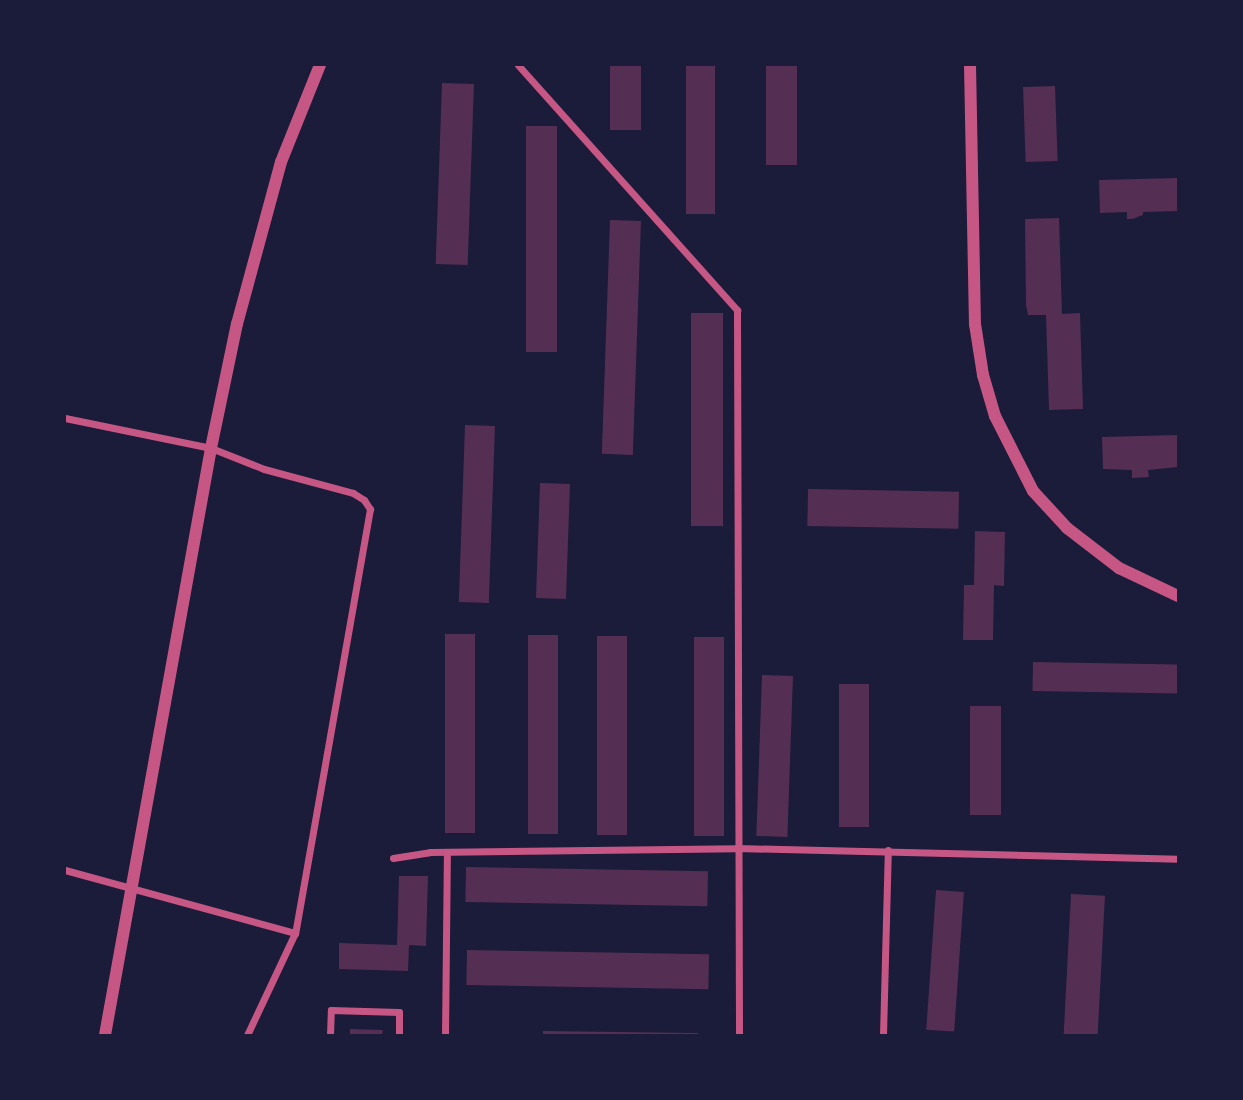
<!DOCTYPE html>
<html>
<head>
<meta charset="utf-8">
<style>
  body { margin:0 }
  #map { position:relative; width:1243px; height:1100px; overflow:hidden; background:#1b1b3a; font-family:Arial,sans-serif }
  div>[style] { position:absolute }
  .building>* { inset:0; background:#542f53; transform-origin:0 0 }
  .minor>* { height:7px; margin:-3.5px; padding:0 3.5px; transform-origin:3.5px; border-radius:3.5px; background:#c65784 }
  .tertiary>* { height:12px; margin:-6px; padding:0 6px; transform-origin:6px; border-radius:6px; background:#c65784 }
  span { translate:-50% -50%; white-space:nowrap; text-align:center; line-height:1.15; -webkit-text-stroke:6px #1b1b3a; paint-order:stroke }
  .frame { position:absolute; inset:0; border:66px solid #1b1b3a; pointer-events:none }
</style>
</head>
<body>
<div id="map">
  <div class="building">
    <i style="left:610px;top:65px;width:31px;height:65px"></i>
    <i style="left:686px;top:65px;width:29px;height:149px"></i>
    <i style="left:766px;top:65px;width:31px;height:100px"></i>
    <i style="left:442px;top:83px;width:32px;height:181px;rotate:2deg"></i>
    <i style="left:1055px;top:86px;width:75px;height:32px;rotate:88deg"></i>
    <i style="left:526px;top:126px;width:31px;height:226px"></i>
    <i style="clip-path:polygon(1178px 178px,1178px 211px,1143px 212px,1143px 215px,1132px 219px,1127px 219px,1127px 212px,1100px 213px,1099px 180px)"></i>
    <i style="clip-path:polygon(1059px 218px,1062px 314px,1080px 313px,1083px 409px,1049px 410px,1046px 315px,1028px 315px,1026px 305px,1025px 219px)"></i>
    <i style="left:610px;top:220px;width:31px;height:234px;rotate:2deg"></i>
    <i style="left:691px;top:313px;width:32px;height:213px"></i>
    <i style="left:465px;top:425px;width:30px;height:177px;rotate:2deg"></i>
    <i style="clip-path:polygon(1178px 435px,1178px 467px,1148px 470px,1149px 477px,1132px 478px,1132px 470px,1103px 469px,1102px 437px)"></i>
    <i style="left:540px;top:483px;width:30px;height:115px;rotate:2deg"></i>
    <i style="left:808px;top:489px;width:151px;height:37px;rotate:1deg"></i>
    <i style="clip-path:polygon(975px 531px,1005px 532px,1004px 586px,994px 585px,993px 640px,963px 640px,964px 585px,974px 585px)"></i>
    <i style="left:445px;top:634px;width:30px;height:199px"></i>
    <i style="left:528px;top:635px;width:30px;height:199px"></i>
    <i style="left:597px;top:636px;width:30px;height:199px"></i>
    <i style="left:694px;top:637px;width:30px;height:199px"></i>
    <i style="left:1033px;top:662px;width:145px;height:29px;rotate:1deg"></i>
    <i style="left:762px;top:675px;width:31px;height:161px;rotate:2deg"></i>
    <i style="left:839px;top:684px;width:30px;height:143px"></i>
    <i style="left:970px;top:706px;width:31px;height:109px"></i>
    <i style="left:466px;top:867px;width:242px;height:35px;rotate:1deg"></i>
    <i style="clip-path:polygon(399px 876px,428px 876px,426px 946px,409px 945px,408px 971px,339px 969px,339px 943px,397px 945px)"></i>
    <i style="left:936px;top:890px;width:28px;height:140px;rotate:4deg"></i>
    <i style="left:1071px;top:894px;width:34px;height:141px;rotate:3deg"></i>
    <i style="left:467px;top:950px;width:242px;height:35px;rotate:1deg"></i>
    <i style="clip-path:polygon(350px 1029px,383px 1030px,382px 1035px,350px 1035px)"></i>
    <i style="clip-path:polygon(543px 1031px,698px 1033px,698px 1035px,543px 1035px)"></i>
  </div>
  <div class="minor">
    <i style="left:518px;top:65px;width:329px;rotate:48.2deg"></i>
    <i style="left:737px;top:310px;width:725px;rotate:89.84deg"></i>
    <i style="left:65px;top:418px;width:149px;rotate:11.6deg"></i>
    <i style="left:211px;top:448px;width:57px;rotate:21.6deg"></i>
    <i style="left:264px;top:469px;width:92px;rotate:15.1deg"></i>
    <i style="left:353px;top:493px;width:13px;rotate:32deg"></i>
    <i style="left:364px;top:500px;width:11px;rotate:56deg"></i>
    <i style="left:370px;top:509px;width:431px;rotate:100deg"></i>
    <i style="left:295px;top:933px;width:113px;rotate:115.2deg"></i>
    <i style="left:393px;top:858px;width:37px;rotate:-9deg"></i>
    <i style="left:430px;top:852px;width:307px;rotate:-0.7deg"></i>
    <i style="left:737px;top:848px;width:441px;rotate:1.4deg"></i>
    <i style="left:65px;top:870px;width:238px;rotate:15.3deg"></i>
    <i style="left:330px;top:1035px;width:25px;rotate:-88deg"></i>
    <i style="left:331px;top:1010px;width:68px;rotate:1.7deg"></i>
    <i style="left:399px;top:1012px;width:23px;rotate:90deg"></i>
    <i style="left:445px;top:1035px;width:183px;rotate:-89.4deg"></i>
    <i style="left:883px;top:1035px;width:185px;rotate:-88.5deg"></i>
  </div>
  <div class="tertiary">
    <i style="left:970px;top:65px;width:259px;rotate:88.9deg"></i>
    <i style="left:975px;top:324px;width:52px;rotate:81.1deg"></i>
    <i style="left:983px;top:375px;width:43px;rotate:73.7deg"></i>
    <i style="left:995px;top:416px;width:84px;rotate:63.1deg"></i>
    <i style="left:1033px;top:491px;width:50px;rotate:47.4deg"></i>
    <i style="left:1067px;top:528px;width:66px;rotate:37.6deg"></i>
    <i style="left:1119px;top:568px;width:65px;rotate:25.4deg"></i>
    <i style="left:105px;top:1035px;width:596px;rotate:-79.76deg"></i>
    <i style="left:211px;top:448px;width:127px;rotate:-78.2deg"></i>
    <i style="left:237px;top:324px;width:168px;rotate:-74.8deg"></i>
    <i style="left:281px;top:162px;width:105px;rotate:-68.1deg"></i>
  </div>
  <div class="frame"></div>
</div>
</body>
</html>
